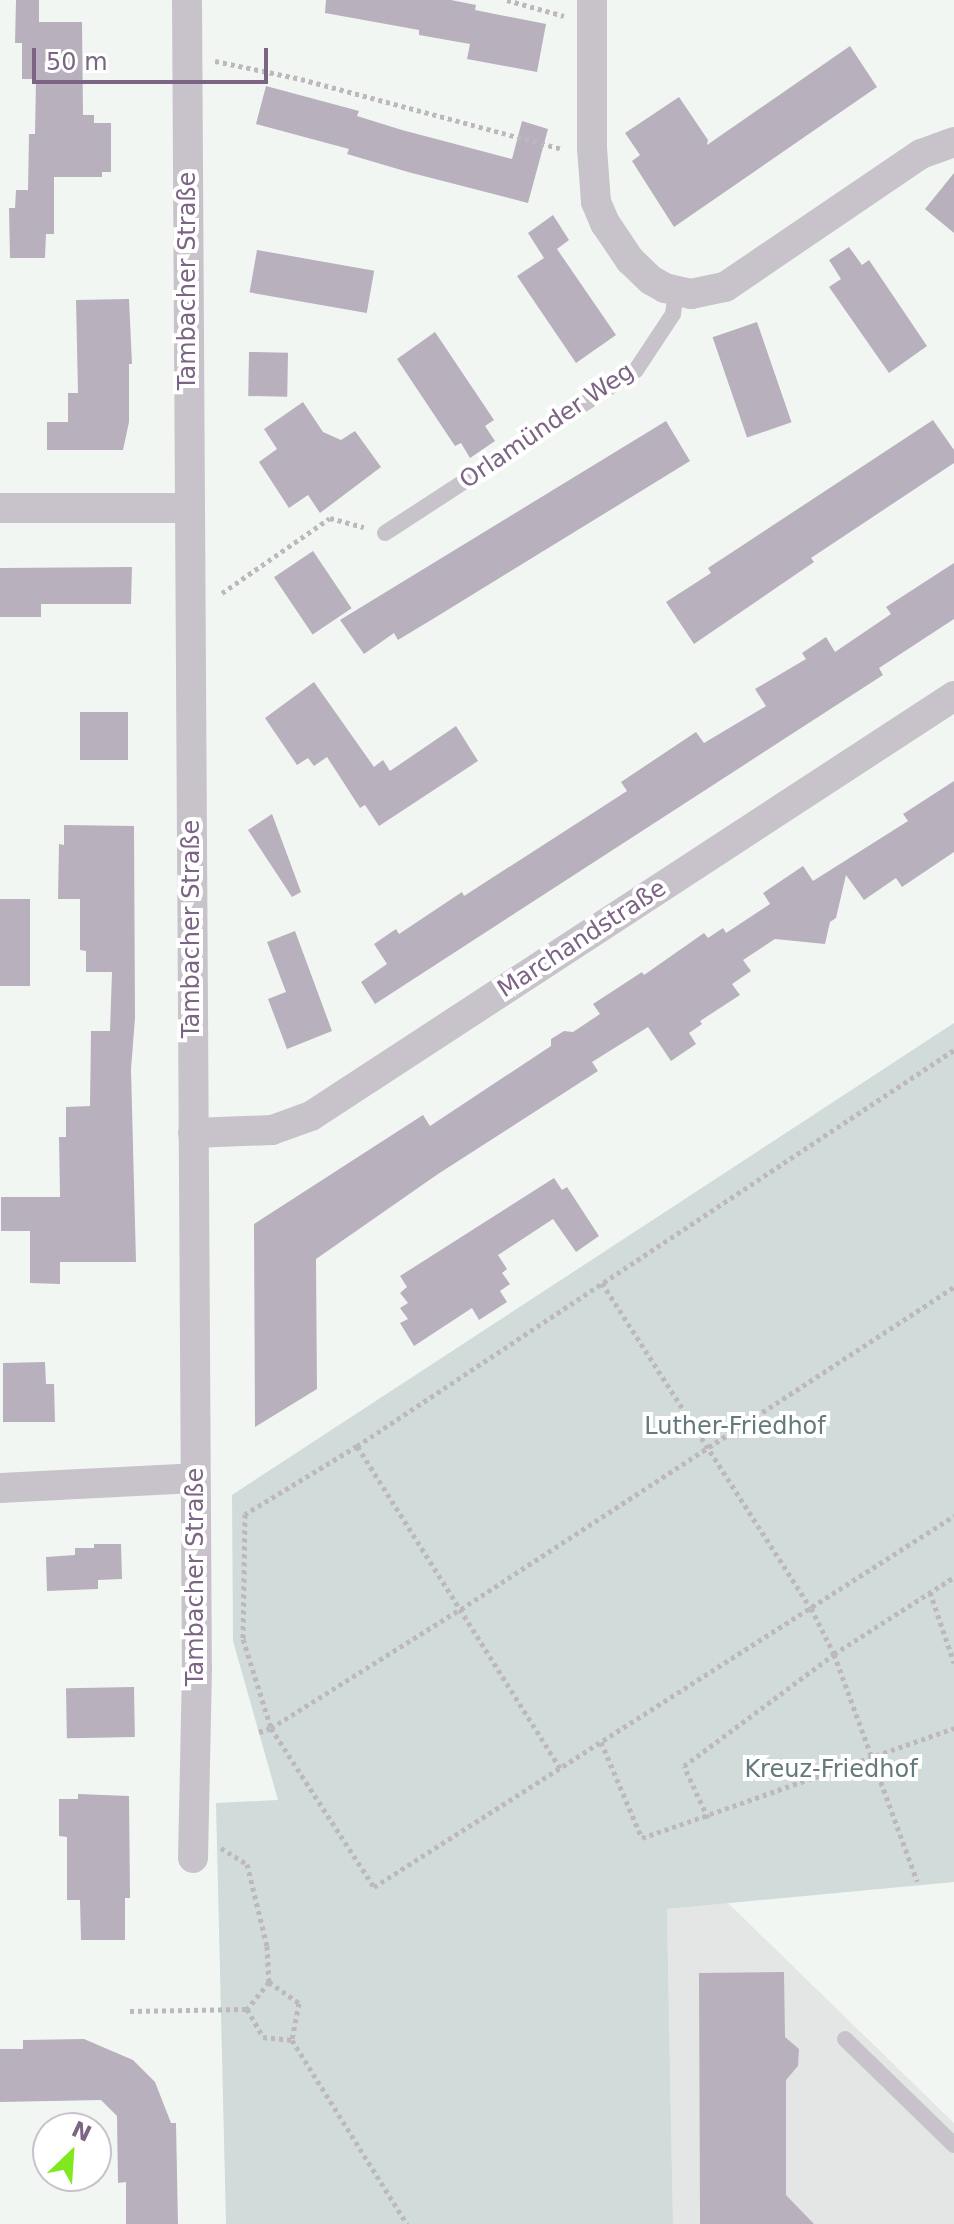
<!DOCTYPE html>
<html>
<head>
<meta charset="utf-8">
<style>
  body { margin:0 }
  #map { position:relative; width:954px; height:2224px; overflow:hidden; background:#f2f6f3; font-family:"DejaVu Sans",sans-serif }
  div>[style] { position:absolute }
  .built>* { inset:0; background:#e4e6e6 }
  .green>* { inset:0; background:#d1dbda }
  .building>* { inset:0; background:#b8b0bc; transform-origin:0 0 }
  .path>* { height:5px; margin-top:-2.5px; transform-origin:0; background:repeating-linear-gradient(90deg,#bdb8be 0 4px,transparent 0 8px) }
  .service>* { height:16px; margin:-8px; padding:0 8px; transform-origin:8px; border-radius:8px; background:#c8c3ca }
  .minor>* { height:30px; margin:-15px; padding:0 15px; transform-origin:15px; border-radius:15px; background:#c8c3ca }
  span { translate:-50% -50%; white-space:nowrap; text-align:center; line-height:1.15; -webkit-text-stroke:8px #fff; paint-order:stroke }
  .street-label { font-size:24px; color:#7b6484 }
  .park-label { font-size:24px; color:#63797b }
  .north { position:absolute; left:32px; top:2112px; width:80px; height:80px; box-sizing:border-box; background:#fff; border:2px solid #cac1ce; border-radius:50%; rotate:25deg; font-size:22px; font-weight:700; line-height:32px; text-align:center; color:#7b6484 }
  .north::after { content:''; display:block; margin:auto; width:28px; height:36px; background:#80e81f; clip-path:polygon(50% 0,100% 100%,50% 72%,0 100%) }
  .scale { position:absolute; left:32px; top:48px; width:236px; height:36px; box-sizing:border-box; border:4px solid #7b6484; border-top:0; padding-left:10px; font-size:24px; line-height:28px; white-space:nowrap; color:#7b6484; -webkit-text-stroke:6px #fff; paint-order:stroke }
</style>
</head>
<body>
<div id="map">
  <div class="built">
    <i style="clip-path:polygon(728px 1903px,954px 2123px,954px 2224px,673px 2224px,667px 1909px)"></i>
  </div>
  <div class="green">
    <i style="clip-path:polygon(954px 1023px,954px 1882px,667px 1909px,673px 2224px,226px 2224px,216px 1803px,278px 1800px,233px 1641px,232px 1495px)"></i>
  </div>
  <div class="building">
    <i style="clip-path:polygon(16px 0,39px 0,39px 22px,82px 22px,83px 115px,94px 115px,94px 123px,111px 123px,111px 172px,102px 172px,102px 177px,54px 177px,54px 234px,46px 234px,45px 258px,10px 258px,9px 208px,15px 208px,16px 190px,28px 190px,29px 134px,35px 134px,36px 79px,22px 79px,22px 43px,15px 43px)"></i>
    <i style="clip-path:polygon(326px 0,451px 0,476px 5px,475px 10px,546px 24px,537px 72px,467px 59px,470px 44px,419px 35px,419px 30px,325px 13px)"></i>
    <i style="clip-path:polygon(850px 46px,877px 87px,674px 227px,632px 161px,640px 155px,625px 133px,679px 97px,708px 140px,707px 145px)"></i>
    <i style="clip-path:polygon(266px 86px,359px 111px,357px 116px,402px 130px,512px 159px,522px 121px,548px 129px,528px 203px,408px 172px,347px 154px,349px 149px,256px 124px)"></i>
    <i style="clip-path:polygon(954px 173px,954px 233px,925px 209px)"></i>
    <i style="clip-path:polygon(553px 215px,569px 240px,553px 252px,557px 249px,616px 335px,576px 363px,517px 276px,544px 258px,528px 233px)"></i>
    <i style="clip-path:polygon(849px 247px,862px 265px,869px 260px,927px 346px,889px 373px,829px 287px,841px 279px,829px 260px)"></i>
    <i style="left:257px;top:250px;width:119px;height:43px;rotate:10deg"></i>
    <i style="clip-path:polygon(129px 299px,132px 364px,129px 364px,129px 422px,123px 450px,47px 450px,47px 422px,68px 422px,68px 393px,78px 393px,76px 300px)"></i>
    <i style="left:757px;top:322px;width:106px;height:47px;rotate:71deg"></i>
    <i style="clip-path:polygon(435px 332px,494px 420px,485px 426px,495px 441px,470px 458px,461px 443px,455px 446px,397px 359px)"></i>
    <i style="left:249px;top:352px;width:39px;height:44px;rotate:1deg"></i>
    <i style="clip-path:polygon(303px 402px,323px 432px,341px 440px,355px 431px,381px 467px,320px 513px,308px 495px,289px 508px,259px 462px,277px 449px,264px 429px)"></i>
    <i style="clip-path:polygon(933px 420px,954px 450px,954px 463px,811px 558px,814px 562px,694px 644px,666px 602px,711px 573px,708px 568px)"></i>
    <i style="clip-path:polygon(666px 421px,690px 461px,441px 614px,398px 640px,394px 633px,364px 654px,340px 620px)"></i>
    <i style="left:313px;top:551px;width:69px;height:47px;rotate:56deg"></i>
    <i style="clip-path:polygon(954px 563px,954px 619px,879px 668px,883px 675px,375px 1004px,361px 982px,387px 964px,374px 944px,396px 929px,399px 934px,462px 892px,464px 896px,627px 791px,621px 782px,696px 732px,704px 743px,766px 706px,755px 689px,806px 659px,802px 653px,826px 637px,835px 652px,891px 614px,886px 607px)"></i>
    <i style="clip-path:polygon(132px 567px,131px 604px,41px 604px,41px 617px,0 617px,0 568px)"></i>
    <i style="clip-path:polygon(314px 682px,374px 767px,383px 760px,390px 771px,456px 726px,478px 761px,379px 826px,365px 805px,360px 808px,327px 757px,314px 766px,308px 758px,297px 765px,265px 718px)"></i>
    <i style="left:80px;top:712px;width:48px;height:48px"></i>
    <i style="clip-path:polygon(954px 781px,954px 852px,902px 887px,896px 878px,864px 900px,846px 875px,836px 918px,830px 922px,825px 944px,775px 939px,743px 960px,751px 971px,732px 984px,740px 995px,700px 1021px,702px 1024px,689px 1033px,696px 1044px,671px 1061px,648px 1027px,592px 1062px,598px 1071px,438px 1174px,316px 1259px,317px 1389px,255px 1427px,254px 1224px,423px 1115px,430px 1126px,551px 1046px,551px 1039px,564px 1031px,573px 1032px,600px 1014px,593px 1004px,642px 972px,644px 975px,704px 933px,708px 938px,723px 928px,726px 933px,770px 904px,763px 893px,803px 866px,813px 881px,908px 821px,903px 814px)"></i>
    <i style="clip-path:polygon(272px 814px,301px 892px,292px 897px,248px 830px)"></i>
    <i style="clip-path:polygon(64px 825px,134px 826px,135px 1018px,131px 1069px,136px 1262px,60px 1262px,60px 1284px,30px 1283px,30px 1231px,1px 1231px,1px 1197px,60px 1197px,59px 1137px,66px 1137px,66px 1107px,90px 1106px,91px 1031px,110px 1031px,112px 972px,86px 972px,86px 951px,80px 950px,80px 899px,58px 899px,59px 844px,64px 845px)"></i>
    <i style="left:0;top:899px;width:30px;height:87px"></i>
    <i style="clip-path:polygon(295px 931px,332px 1031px,287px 1049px,268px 999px,286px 992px,267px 942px)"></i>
    <i style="clip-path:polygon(554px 1178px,562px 1190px,567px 1187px,599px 1236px,576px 1252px,553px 1219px,498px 1255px,507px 1269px,502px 1273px,510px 1284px,500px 1291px,507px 1302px,479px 1320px,472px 1308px,414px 1346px,400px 1323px,408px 1319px,400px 1308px,408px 1303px,400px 1293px,407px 1287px,400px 1276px)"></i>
    <i style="clip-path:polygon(45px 1362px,46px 1384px,54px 1384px,55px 1422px,3px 1422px,3px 1363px)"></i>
    <i style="clip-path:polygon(94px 1544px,121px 1544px,122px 1579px,98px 1580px,98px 1589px,47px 1591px,46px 1557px,75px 1555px,75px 1548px,94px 1548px)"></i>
    <i style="left:134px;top:1687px;width:50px;height:68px;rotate:89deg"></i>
    <i style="clip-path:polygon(78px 1794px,129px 1796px,130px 1898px,125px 1898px,125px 1940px,81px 1940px,80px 1900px,67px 1900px,67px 1837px,59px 1836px,59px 1799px,78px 1799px)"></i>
    <i style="clip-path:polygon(784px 1972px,785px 2037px,799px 2049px,798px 2066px,786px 2080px,786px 2195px,814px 2224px,700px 2224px,699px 1973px)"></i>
    <i style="clip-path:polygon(84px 2039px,133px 2060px,155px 2082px,171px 2123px,176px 2123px,178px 2224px,126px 2224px,126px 2182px,118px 2183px,117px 2116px,101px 2100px,0 2102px,0 2049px,23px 2049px,23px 2040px)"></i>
  </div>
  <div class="path">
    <i style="left:507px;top:0;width:59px;rotate:15.7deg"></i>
    <i style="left:215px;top:61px;width:88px;rotate:11.8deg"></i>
    <i style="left:301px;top:79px;width:270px;rotate:15deg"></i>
    <i style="left:222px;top:593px;width:131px;rotate:-34.8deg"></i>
    <i style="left:330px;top:518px;width:35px;rotate:15deg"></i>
    <i style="left:602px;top:1283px;width:386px;rotate:57.3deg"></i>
    <i style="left:811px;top:1608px;width:51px;rotate:63.4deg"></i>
    <i style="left:834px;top:1654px;width:242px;rotate:69.9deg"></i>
    <i style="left:357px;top:1446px;width:131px;rotate:148.7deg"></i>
    <i style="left:245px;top:1514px;width:125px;rotate:90.9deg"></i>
    <i style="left:243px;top:1639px;width:93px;rotate:72.5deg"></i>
    <i style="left:271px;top:1728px;width:189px;rotate:57.1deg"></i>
    <i style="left:374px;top:1887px;width:689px;rotate:-32.61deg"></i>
    <i style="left:930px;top:1592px;width:75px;rotate:71.3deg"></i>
    <i style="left:259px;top:1732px;width:13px;rotate:-18deg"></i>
    <i style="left:271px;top:1728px;width:224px;rotate:-32.1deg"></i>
    <i style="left:461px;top:1609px;width:589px;rotate:-33.15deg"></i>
    <i style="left:601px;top:1742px;width:104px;rotate:66.9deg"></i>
    <i style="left:642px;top:1838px;width:331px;rotate:-19.4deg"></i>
    <i style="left:560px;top:1768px;width:381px;rotate:-122.2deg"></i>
    <i style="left:357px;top:1446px;width:716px;rotate:-33.56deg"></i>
    <i style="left:708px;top:1818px;width:57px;rotate:-114.8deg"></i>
    <i style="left:684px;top:1766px;width:187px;rotate:-36.7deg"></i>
    <i style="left:834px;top:1654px;width:143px;rotate:-32.7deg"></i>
    <i style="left:221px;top:1848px;width:31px;rotate:32deg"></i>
    <i style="left:247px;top:1864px;width:84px;rotate:76.3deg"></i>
    <i style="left:267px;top:1946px;width:36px;rotate:87deg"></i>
    <i style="left:269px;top:1982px;width:35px;rotate:129deg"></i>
    <i style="left:247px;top:2009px;width:32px;rotate:60deg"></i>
    <i style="left:263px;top:2037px;width:29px;rotate:6deg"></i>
    <i style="left:269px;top:1982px;width:37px;rotate:35deg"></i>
    <i style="left:299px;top:2003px;width:38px;rotate:101deg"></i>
    <i style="left:292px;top:2040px;width:217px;rotate:58deg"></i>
    <i style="left:130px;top:2011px;width:117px;rotate:-1deg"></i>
  </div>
  <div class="service">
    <i style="left:385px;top:533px;width:299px;rotate:-33deg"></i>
    <i style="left:636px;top:370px;width:67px;rotate:-56.5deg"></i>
    <i style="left:673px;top:314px;width:22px;rotate:-82deg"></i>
    <i style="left:845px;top:2039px;width:152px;rotate:44.2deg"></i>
  </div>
  <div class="minor">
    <i style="left:187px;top:0;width:1668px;rotate:89.66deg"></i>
    <i style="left:197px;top:1668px;width:190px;rotate:91.2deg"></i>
    <i style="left:592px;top:0;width:148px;rotate:90deg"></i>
    <i style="left:592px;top:148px;width:54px;rotate:85.8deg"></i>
    <i style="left:596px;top:202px;width:23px;rotate:67deg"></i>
    <i style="left:605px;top:223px;width:45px;rotate:56deg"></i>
    <i style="left:630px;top:260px;width:29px;rotate:44deg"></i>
    <i style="left:651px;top:280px;width:16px;rotate:30deg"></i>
    <i style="left:665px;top:288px;width:27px;rotate:13deg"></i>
    <i style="left:691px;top:294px;width:35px;rotate:-12deg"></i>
    <i style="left:725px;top:287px;width:237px;rotate:-34.2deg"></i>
    <i style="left:921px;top:154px;width:35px;rotate:-20deg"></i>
    <i style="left:0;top:508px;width:189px"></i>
    <i style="left:193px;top:1133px;width:79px;rotate:-2.2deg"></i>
    <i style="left:272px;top:1130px;width:41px;rotate:-19.7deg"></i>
    <i style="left:311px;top:1116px;width:768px;rotate:-33.15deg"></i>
    <i style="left:0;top:1488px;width:195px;rotate:-2.9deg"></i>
  </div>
  <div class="street-label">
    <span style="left:188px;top:281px;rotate:-90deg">Tambacher Straße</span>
    <span style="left:547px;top:426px;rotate:-34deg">Orlamünder Weg</span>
    <span style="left:192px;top:929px;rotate:-90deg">Tambacher Straße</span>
    <span style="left:582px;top:939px;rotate:-33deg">Marchandstraße</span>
    <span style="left:196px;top:1577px;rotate:-90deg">Tambacher Straße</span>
  </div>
  <div class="park-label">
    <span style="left:735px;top:1427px">Luther-Friedhof</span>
    <span style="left:831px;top:1770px">Kreuz-Friedhof</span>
  </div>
  <div class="north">N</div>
  <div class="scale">50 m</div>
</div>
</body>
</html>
